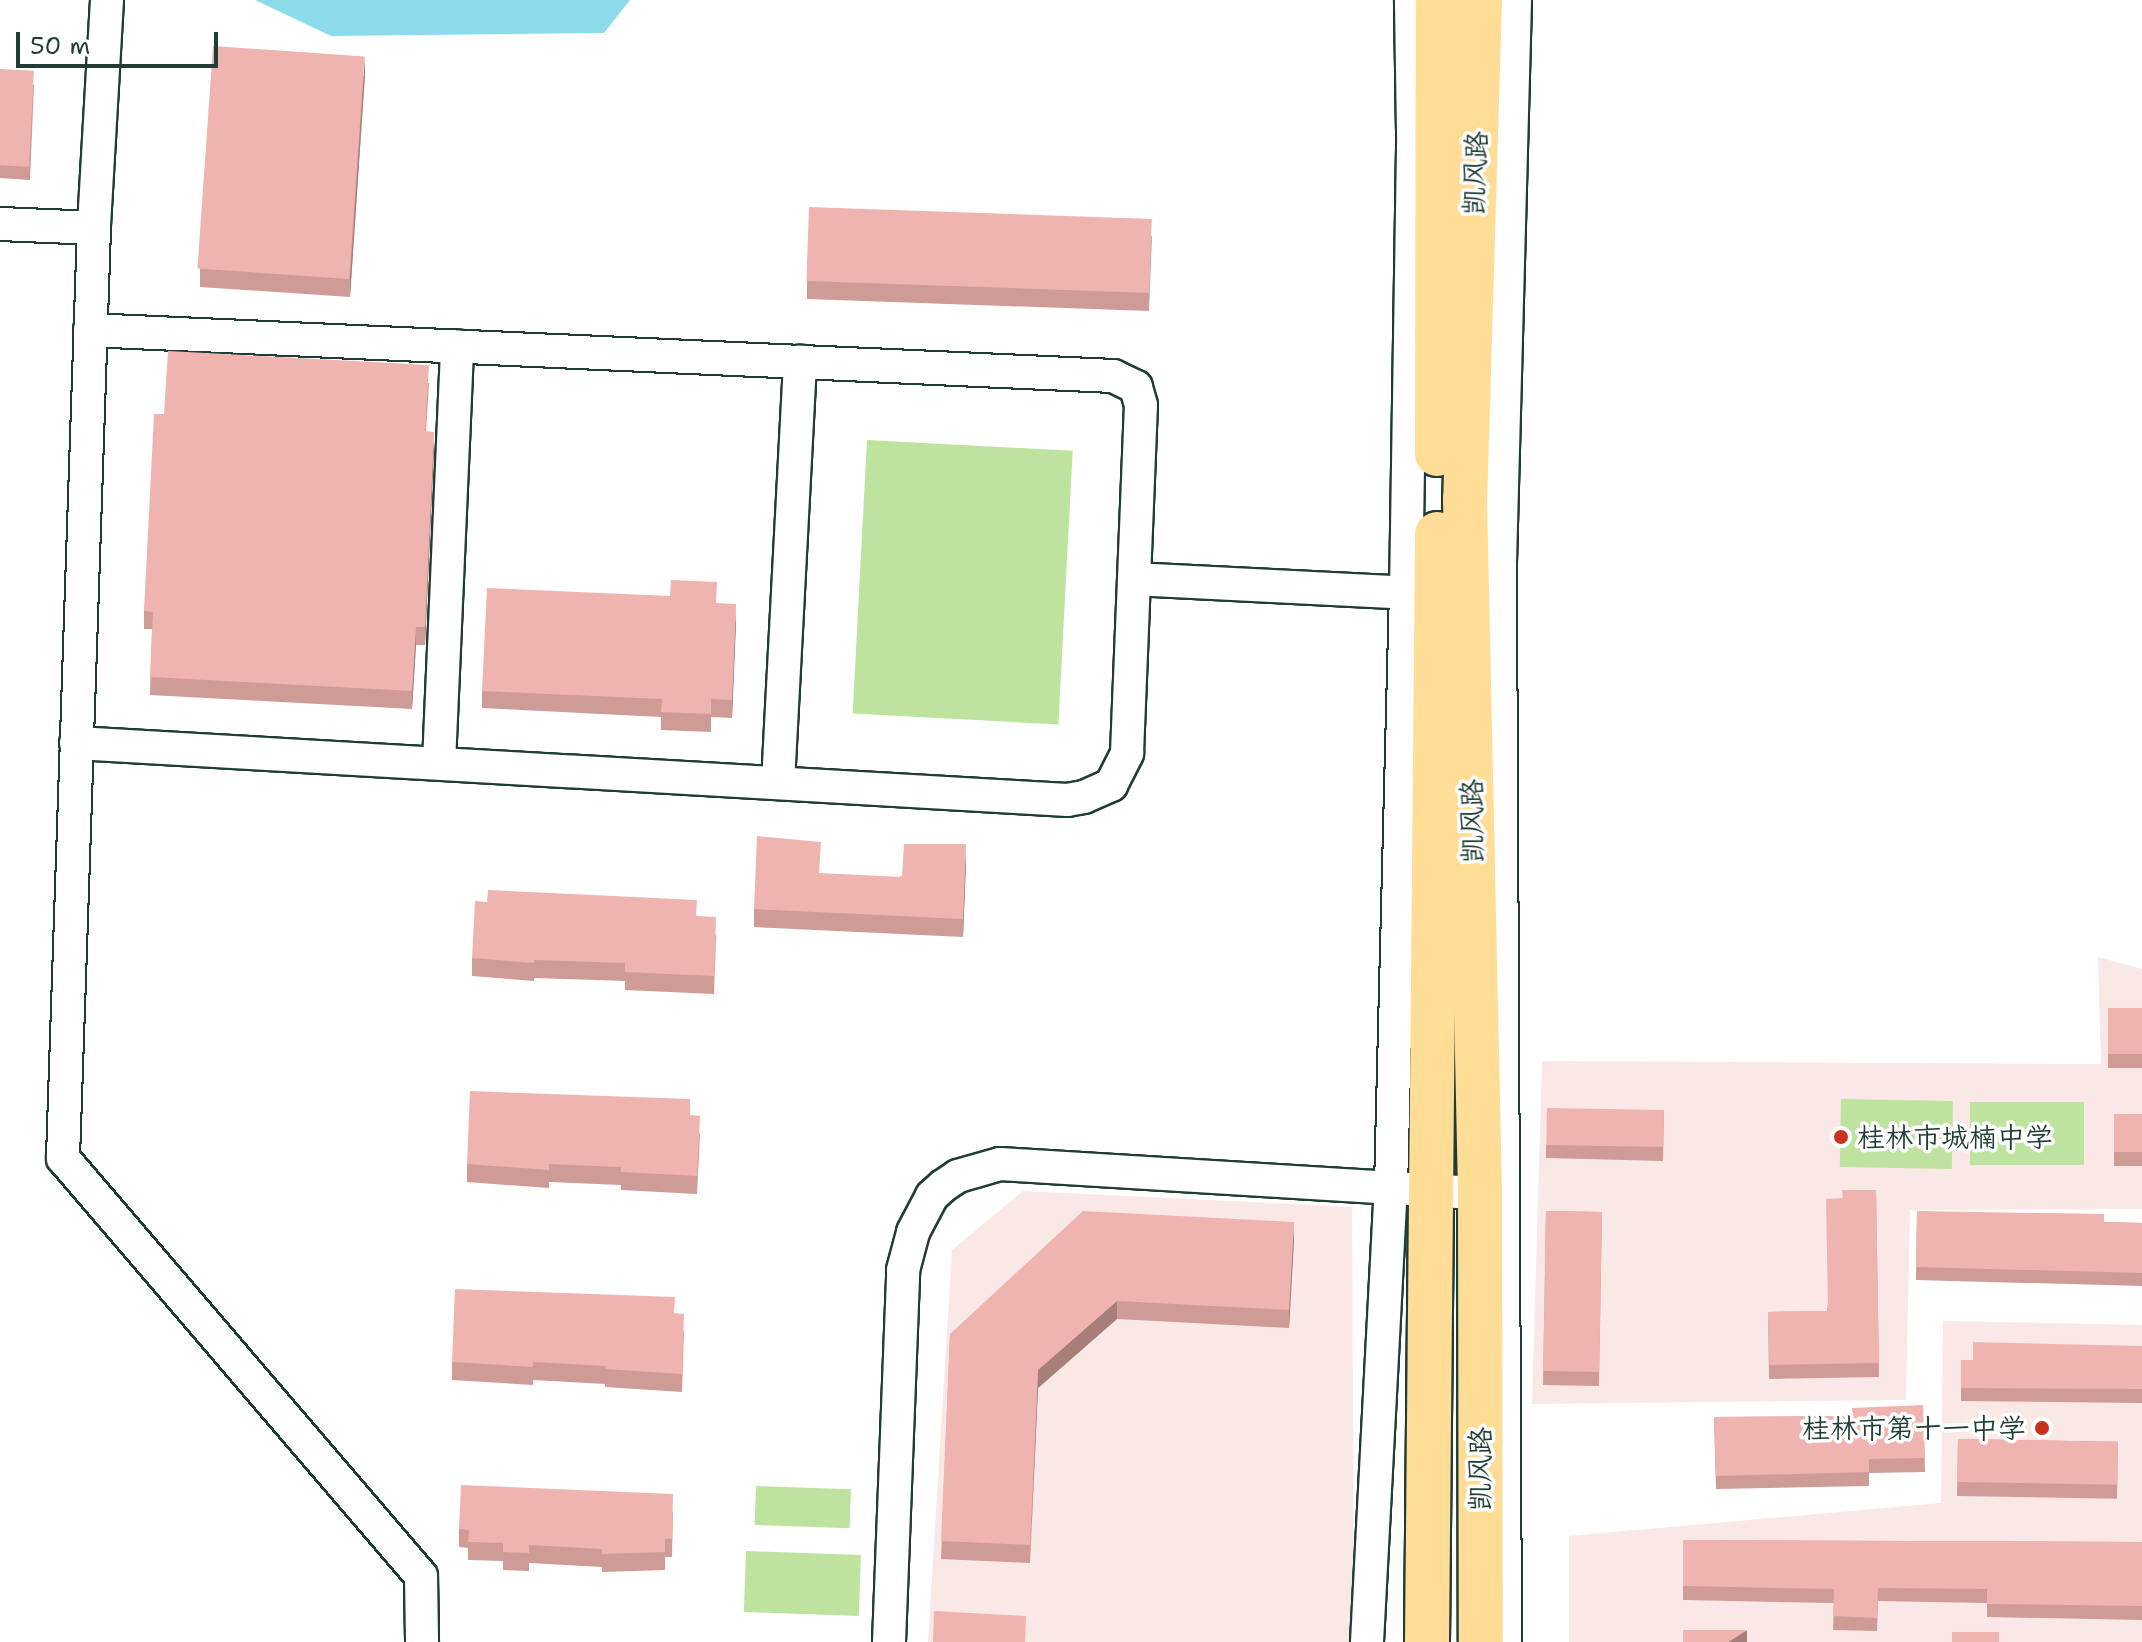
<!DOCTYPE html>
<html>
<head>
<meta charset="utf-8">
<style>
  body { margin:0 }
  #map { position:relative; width:2142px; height:1642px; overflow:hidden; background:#fff; font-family:"Shantell Sans","LXGW WenKai TC",sans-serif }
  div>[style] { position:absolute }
  .built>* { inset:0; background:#fae8e7 }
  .green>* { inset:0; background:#bde39f; transform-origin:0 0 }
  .water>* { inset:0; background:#8cdbea }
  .roads { filter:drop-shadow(2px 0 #1f3d34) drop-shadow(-2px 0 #1f3d34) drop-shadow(0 2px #1f3d34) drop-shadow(0 -2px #1f3d34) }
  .minor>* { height:32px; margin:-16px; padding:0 16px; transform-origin:16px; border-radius:16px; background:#fff }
  .highway>* { height:44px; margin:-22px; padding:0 22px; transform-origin:22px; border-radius:22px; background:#ffdd96 }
  .wall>* { inset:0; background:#ce9b96; transform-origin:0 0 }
  .shaded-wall>* { inset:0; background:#a77e7a }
  .building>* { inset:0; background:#efb4af; transform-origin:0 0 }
  .dots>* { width:22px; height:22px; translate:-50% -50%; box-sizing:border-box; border:4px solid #fff; border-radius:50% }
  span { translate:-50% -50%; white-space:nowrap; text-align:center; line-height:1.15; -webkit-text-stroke:7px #fff; paint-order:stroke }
  .street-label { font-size:28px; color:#1f3d34 }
  .poi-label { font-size:28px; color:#1f3d34 }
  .left { translate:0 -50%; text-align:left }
  .right { translate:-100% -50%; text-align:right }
  .scale { position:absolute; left:16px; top:32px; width:202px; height:36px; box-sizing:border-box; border:4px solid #1f3d34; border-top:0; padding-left:10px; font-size:24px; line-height:28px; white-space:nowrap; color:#1f3d34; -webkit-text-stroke:6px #fff; paint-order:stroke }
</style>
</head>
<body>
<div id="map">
  <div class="built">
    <i style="clip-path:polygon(2098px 957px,2142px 969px,2142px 1209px,1910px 1210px,1906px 1400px,1532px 1404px,1542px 1061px,2101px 1064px)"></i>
    <i style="clip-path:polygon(1023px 1191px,1352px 1207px,1354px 1642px,928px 1642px,952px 1250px)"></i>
    <i style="clip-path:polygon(1943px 1321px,2142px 1325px,2142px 1642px,1569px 1642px,1569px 1536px,1941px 1503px)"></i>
  </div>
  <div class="green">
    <i style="left:867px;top:440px;width:206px;height:274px;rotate:3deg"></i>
    <i style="left:1841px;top:1099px;width:112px;height:68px;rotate:1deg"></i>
    <i style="left:1970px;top:1102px;width:114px;height:63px"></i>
    <i style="left:756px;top:1486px;width:95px;height:39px;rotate:2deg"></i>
    <i style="left:746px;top:1551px;width:115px;height:61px;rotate:2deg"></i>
  </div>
  <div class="water">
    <i style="clip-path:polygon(255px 0,630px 0,604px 33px,331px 36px)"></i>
  </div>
  <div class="roads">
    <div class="minor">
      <i style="left:107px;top:0;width:228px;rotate:93.3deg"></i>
      <i style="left:94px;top:228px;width:931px;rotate:91.91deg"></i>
      <i style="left:63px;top:1158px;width:550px;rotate:49.42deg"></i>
      <i style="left:421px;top:1576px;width:66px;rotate:89.1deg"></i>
      <i style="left:0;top:224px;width:94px;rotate:2.4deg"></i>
      <i style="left:1134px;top:579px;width:272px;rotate:2.9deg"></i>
      <i style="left:76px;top:743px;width:993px;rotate:3.29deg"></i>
      <i style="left:1067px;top:800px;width:17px;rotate:-10deg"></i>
      <i style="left:1084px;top:797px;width:30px;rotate:-24deg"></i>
      <i style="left:1111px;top:785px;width:36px;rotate:-63deg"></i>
      <i style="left:1127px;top:753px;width:348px;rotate:-87.7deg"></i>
      <i style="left:1141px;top:405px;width:19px;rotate:-106deg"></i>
      <i style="left:1136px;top:387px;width:25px;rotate:-154deg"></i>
      <i style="left:1113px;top:376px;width:1024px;rotate:-177.43deg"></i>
      <i style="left:439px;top:763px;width:417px;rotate:-87.5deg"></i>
      <i style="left:778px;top:783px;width:422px;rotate:-87deg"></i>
      <i style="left:889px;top:1642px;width:372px;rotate:-87.8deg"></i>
      <i style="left:903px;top:1270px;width:39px;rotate:-75deg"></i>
      <i style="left:913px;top:1232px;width:41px;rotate:-62.2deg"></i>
      <i style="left:932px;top:1196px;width:15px;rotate:-42deg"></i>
      <i style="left:943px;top:1186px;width:18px;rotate:-34deg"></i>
      <i style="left:958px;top:1176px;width:44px;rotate:-15.9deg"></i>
      <i style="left:1000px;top:1164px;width:481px;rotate:3.5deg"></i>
      <i style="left:1367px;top:1642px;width:455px;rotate:-87deg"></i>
      <i style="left:1391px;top:1188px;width:595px;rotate:-88.56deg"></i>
      <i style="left:1406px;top:593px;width:461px;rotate:-89.1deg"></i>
      <i style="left:1413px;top:132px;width:132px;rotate:-90.9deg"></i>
      <i style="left:1505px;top:1642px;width:1080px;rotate:-90.27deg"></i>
      <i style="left:1500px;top:562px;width:562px;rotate:-88.47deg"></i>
    </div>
    <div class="highway">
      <i style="left:1480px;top:0;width:499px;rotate:91.7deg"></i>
      <i style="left:1465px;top:499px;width:694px;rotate:88.76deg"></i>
      <i style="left:1480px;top:1193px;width:449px;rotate:89.9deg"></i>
      <i style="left:1437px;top:454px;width:454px;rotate:-89.9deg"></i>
      <i style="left:1427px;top:1642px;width:1108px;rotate:-89.48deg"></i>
    </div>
  </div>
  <div class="wall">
    <i style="clip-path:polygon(0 69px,34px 85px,30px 180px,0 178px)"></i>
    <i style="clip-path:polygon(365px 74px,350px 297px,200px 287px,200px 269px)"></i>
    <i style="clip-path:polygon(1152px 236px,1149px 311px,807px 299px,807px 281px)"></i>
    <i style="clip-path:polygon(429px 383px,426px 431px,434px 450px,425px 645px,416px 645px,412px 709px,150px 695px,152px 629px,144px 629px,144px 611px,164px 414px)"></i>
    <i style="clip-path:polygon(717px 603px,736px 622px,732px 718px,711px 717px,711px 732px,661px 730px,661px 717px,482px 708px,482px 691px)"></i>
    <i style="clip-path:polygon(966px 862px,963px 937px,754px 927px,754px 909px)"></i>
    <i style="clip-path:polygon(697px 916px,716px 935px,714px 994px,625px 990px,625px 981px,534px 978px,534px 981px,472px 976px,472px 958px)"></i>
    <i style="left:2108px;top:1008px;width:34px;height:60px"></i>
    <i style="clip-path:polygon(1664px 1111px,1663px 1161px,1546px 1158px,1546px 1145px)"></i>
    <i style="left:2114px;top:1114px;width:28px;height:52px"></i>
    <i style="clip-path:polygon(690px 1115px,700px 1134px,697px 1194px,621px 1190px,621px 1185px,549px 1182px,549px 1188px,467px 1182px,467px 1164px)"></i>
    <i style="clip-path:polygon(1876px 1190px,1879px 1377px,1769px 1379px,1768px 1312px,1827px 1311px,1842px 1198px)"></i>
    <i style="left:1546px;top:1211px;width:56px;height:174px;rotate:1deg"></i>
    <i style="clip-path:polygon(1917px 1211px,2104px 1222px,2142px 1223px,2142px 1286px,1916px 1280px)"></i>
    <i style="clip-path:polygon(1294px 1240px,1289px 1328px,1117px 1319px,1038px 1388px,1030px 1563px,941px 1559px,950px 1334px)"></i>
    <i style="clip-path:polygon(675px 1313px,684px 1332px,682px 1392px,605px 1387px,605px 1384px,533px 1380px,533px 1385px,452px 1380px,452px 1362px)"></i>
    <i style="clip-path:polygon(2142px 1335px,2142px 1403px,1961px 1401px,1961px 1360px,1973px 1360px,2142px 1346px)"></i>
    <i style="clip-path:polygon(1923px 1405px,1925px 1472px,1869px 1473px,1869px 1486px,1716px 1489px,1714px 1417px,1852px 1416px)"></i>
    <i style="left:1958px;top:1439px;width:160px;height:57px;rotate:1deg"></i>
    <i style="clip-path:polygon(673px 1512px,672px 1557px,665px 1557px,665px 1570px,602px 1572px,602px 1567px,529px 1563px,529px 1571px,503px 1570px,503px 1561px,468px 1560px,468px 1548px,459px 1547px,459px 1529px)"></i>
    <i style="clip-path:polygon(1683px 1540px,2142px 1542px,2142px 1620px,1987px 1617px,1987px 1603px,1878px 1601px,1877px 1631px,1833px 1630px,1834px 1603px,1683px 1600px)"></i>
  </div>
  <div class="shaded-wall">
    <i style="clip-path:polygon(365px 56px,365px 74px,350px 297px,350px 279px)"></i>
    <i style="clip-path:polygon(434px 432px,434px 450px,425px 645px,425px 627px)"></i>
    <i style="clip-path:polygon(736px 604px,736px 622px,732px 718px,732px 700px)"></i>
    <i style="clip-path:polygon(416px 627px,416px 645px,412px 709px,412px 691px)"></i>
    <i style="clip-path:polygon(966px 844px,966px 862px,963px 937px,963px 919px)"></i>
    <i style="clip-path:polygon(1294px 1222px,1294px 1240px,1289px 1328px,1289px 1310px)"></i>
    <i style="clip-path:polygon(1117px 1301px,1117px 1319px,1038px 1388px,1030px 1563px,1038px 1370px)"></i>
    <i style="clip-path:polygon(1747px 1630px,1747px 1642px,1728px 1642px)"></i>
  </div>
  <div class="building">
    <i style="left:213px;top:46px;width:152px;height:223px;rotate:4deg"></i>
    <i style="left:0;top:69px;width:34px;height:96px;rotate:3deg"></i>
    <i style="left:809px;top:207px;width:343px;height:74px;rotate:2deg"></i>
    <i style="clip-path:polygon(168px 351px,429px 365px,425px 431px,434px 432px,425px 627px,416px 627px,412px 691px,150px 677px,153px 612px,144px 611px,154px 414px,164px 414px)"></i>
    <i style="clip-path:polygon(671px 580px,717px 582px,716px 603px,736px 604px,732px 700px,711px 699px,711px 714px,661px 712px,662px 699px,482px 691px,487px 588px,670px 596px)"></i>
    <i style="clip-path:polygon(757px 836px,821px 842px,819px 873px,902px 877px,904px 844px,966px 844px,963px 919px,754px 909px)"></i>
    <i style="clip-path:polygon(488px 890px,697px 900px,696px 916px,716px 917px,714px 976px,625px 972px,625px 963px,534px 960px,534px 963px,472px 958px,475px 901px,487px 902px)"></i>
    <i style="left:2108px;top:1008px;width:34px;height:46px"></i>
    <i style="clip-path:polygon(470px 1091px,690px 1099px,690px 1115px,700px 1116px,697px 1176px,621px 1172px,621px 1167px,549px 1164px,549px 1170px,467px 1164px)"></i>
    <i style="left:1547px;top:1108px;width:117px;height:37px;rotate:1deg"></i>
    <i style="left:2114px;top:1114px;width:28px;height:38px"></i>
    <i style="clip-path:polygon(1842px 1190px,1876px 1190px,1879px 1363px,1769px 1365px,1768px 1312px,1828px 1311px,1826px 1199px,1843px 1198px)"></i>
    <i style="clip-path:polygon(1083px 1211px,1294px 1222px,1289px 1310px,1117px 1301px,1038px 1370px,1030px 1545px,941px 1541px,950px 1334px)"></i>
    <i style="left:1546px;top:1211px;width:56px;height:160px;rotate:1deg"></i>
    <i style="clip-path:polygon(1917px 1211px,2104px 1214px,2104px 1222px,2142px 1223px,2142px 1273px,1916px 1267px)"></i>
    <i style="clip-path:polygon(455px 1289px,675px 1297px,674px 1313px,684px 1314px,682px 1374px,605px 1369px,606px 1366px,533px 1362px,533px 1367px,452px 1362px)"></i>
    <i style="clip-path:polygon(2142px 1335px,2142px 1389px,1961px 1388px,1961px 1360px,1973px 1360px,1973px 1342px,2142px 1346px)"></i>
    <i style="clip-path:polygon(1923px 1405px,1925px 1458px,1869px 1459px,1869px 1472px,1716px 1476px,1714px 1417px,1853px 1416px,1852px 1408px)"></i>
    <i style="left:1958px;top:1439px;width:160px;height:43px;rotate:1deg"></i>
    <i style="clip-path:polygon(461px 1485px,673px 1494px,672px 1539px,665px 1539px,665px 1552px,602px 1554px,602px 1549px,529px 1545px,529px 1553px,503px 1552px,503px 1543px,468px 1542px,469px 1530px,459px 1529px)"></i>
    <i style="clip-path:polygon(1683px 1540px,2142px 1542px,2142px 1606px,1987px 1604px,1987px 1589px,1878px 1588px,1877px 1618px,1833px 1616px,1834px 1589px,1683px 1586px)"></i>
    <i style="clip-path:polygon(934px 1611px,1026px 1616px,1025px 1642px,933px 1642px)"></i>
    <i style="clip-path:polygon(1683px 1630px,1747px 1630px,1728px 1642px,1683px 1642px)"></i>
    <i style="left:1952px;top:1632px;width:47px;height:11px"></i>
  </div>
  <div class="dots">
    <i style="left:1841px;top:1137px;background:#c8321e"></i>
    <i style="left:2042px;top:1428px;background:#c8321e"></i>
  </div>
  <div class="street-label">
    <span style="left:1475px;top:173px;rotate:-88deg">凯风路</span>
    <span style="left:1472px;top:821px;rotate:-91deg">凯风路</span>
    <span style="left:1480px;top:1469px;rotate:-90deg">凯风路</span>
  </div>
  <div class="poi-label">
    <span class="left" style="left:1857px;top:1137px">桂林市城楠中学</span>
    <span class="right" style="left:2026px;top:1428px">桂林市第十一中学</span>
  </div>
  <div class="scale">50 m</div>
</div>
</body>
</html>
